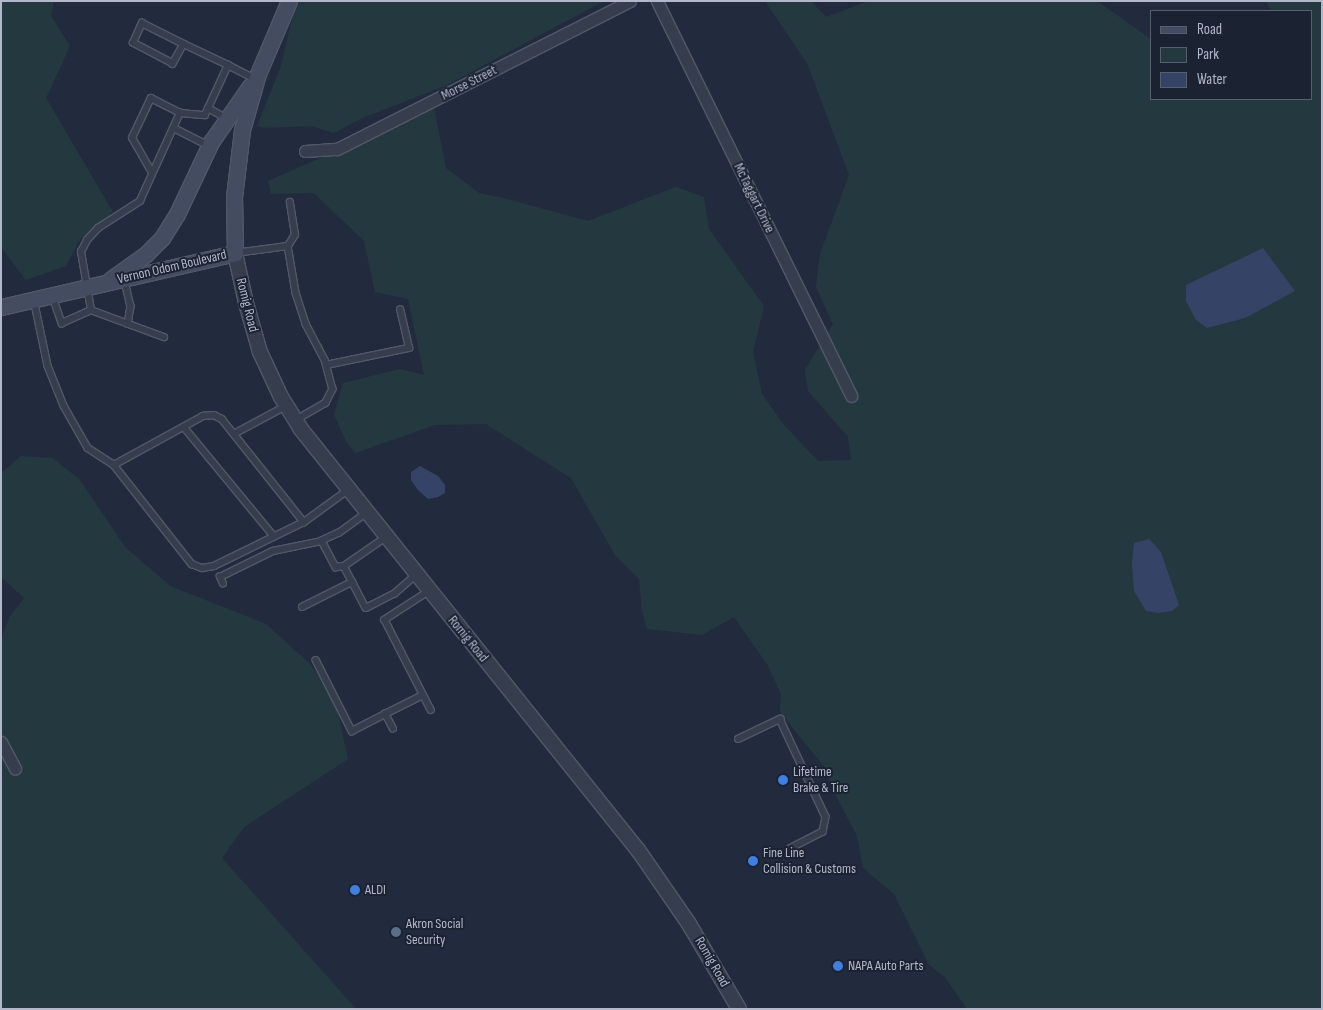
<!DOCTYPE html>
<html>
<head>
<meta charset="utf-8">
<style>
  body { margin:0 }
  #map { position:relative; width:1323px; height:1010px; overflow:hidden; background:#222b3e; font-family:"Sofia Sans Condensed",sans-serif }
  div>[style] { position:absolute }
  .green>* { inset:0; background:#24393f }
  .water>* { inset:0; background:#354466 }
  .roads { filter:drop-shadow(1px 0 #515869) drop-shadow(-1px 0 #515869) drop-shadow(0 1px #515869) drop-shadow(0 -1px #515869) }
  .service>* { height:5.5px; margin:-2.75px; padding:0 2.75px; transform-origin:2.75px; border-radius:2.75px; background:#363e4e }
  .minor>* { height:11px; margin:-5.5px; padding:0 5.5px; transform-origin:5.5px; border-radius:5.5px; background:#363e4e }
  .tertiary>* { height:14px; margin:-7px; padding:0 7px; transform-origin:7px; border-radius:7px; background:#363e4e }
  .secondary>* { height:15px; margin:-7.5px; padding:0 7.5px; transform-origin:7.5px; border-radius:7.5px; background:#444c61 }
  .dots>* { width:14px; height:14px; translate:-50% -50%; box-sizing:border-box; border:2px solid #1b2333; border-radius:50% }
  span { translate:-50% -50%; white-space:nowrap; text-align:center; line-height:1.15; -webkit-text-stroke:4px #1b2333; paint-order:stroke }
  .street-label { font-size:14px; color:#b2b8c9 }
  .poi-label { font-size:14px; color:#b2b8c9 }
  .left { translate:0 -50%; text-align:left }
  .frame { position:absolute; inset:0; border:2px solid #b2b8c9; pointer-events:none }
  .legend { position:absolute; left:1150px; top:10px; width:162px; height:90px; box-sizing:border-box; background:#1b2333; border:1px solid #575f6f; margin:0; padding:6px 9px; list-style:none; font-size:15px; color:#b2b8c9 }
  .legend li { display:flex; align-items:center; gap:10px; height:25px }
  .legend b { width:25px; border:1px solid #575f6f }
</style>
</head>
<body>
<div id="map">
  <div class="green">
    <i style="clip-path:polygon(1px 1px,54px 1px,51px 16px,70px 46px,46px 98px,113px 212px,80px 239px,66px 266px,26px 280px,1px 247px)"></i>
    <i style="clip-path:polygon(296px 1px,604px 1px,447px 85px,360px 119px,334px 133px,312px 126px,267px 128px,257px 126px,281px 66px)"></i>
    <i style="clip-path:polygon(765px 1px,811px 1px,826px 17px,869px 1px,1097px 1px,1152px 40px,1152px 99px,1312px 99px,1312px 11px,1271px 11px,1266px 1px,1322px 1px,1322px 1009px,967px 1009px,945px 977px,929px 965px,894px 894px,863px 868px,857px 836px,832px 788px,825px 768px,780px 712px,781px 694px,767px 664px,734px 617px,702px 635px,647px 629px,642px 611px,639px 579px,615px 555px,571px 478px,486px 424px,435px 425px,355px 453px,346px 441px,334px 415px,343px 383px,400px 369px,424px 375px,408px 299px,375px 292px,364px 241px,314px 193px,271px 194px,268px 181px,434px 108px,446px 168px,479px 193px,503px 198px,588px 221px,676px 187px,704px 197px,709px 229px,764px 306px,753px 352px,762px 394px,784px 425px,818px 461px,851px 460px,848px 437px,808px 391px,805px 370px,833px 324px,816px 287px,820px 254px,849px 175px,807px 63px)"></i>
    <i style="clip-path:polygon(21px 456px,53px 458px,80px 480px,125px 547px,170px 586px,266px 624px,309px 663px,334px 695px,348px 759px,244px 827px,222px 858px,356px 1009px,1px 1009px,1px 638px,10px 616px,24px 598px,1px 577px,1px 473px)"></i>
  </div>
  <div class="water">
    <i style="clip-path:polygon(1263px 248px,1295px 291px,1245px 318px,1207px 328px,1196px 320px,1186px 301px,1186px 285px)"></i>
    <i style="clip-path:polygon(420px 466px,438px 476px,445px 485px,445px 493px,438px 497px,428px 499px,418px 490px,411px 480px,411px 472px)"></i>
    <i style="clip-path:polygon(1149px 539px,1161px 552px,1179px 605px,1172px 611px,1158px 613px,1146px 611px,1134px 591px,1132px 565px,1134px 543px)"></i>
  </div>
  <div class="roads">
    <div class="service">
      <i style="left:184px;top:44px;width:23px;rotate:119deg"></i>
      <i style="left:173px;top:64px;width:45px;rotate:-152.3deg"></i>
      <i style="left:133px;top:43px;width:22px;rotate:-66deg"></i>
      <i style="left:142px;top:23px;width:47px;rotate:26.6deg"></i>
      <i style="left:184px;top:44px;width:49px;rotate:25.5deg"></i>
      <i style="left:208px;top:108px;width:21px;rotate:29deg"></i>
      <i style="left:174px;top:128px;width:37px;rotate:27deg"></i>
      <i style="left:152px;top:173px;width:40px;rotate:-119.7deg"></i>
      <i style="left:132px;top:138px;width:44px;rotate:-64.6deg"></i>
      <i style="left:151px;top:98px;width:33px;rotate:27deg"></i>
      <i style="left:180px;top:113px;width:25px;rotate:5deg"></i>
      <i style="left:205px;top:115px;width:55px;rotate:-65.3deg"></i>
      <i style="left:228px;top:65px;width:30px;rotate:27deg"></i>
      <i style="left:288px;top:246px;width:48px;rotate:80.3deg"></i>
      <i style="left:296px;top:293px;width:33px;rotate:72deg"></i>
      <i style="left:306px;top:324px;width:41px;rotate:62.2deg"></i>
      <i style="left:325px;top:360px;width:30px;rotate:75deg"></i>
      <i style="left:333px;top:389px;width:16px;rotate:117deg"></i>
      <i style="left:326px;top:403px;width:36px;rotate:150deg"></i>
      <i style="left:235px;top:253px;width:53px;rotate:-7.5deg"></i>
      <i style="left:288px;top:246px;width:13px;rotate:-58deg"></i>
      <i style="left:295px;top:235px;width:33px;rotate:-99deg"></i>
      <i style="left:125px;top:281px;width:26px;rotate:77deg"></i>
      <i style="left:131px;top:306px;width:18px;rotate:99deg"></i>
      <i style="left:53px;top:297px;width:28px;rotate:71deg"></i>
      <i style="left:62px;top:323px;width:32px;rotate:-24deg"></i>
      <i style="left:91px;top:310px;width:78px;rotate:20.3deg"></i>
      <i style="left:34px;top:299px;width:68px;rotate:78.2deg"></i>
      <i style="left:48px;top:366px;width:43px;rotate:68.2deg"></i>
      <i style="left:64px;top:406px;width:48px;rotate:60.3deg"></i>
      <i style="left:88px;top:448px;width:31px;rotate:33deg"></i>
      <i style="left:114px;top:465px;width:102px;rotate:-28.8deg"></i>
      <i style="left:203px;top:416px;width:11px;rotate:-5deg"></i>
      <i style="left:214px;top:415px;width:9px;rotate:27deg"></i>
      <i style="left:222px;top:419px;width:132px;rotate:51.5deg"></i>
      <i style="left:304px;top:522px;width:54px;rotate:-36deg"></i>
      <i style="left:91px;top:310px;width:59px;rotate:-99.8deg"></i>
      <i style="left:81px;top:252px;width:13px;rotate:-63deg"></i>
      <i style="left:87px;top:240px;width:16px;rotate:-47deg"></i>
      <i style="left:98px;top:228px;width:50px;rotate:-32.7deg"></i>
      <i style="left:140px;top:201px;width:97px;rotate:-65.6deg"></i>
      <i style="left:326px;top:365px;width:85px;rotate:-11.6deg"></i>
      <i style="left:409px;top:348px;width:39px;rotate:-103deg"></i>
      <i style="left:184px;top:427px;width:141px;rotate:50.5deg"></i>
      <i style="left:234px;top:434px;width:59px;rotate:-28.3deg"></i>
      <i style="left:114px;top:465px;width:126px;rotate:51.8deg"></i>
      <i style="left:192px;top:564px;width:11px;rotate:22deg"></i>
      <i style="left:202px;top:568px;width:12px;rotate:-9deg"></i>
      <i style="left:214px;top:566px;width:100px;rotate:-26.1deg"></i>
      <i style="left:367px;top:513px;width:34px;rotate:144deg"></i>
      <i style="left:339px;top:533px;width:19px;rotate:155deg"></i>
      <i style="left:322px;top:541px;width:30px;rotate:62deg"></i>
      <i style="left:336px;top:567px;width:8px;rotate:-7deg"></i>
      <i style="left:344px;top:566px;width:51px;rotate:-34.6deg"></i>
      <i style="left:344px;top:566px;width:47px;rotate:62.4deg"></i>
      <i style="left:366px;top:608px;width:31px;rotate:-27deg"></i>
      <i style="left:394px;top:594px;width:29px;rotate:-41deg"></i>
      <i style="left:223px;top:584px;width:8px;rotate:-113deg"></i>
      <i style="left:220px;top:577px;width:59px;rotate:-26.1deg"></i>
      <i style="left:273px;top:551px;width:50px;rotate:-11.5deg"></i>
      <i style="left:430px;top:591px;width:54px;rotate:147.2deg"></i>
      <i style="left:385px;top:620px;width:101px;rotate:62.9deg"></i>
      <i style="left:302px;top:607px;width:56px;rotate:-26.6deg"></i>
      <i style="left:316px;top:660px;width:80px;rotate:63.1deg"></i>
      <i style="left:352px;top:731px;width:37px;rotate:-27deg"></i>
      <i style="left:393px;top:729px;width:17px;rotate:-118deg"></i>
      <i style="left:385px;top:714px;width:42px;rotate:-26.6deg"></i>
      <i style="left:738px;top:739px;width:47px;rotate:-25.5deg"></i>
      <i style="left:780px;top:719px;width:108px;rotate:64.9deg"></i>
      <i style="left:826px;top:817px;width:15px;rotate:101deg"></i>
      <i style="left:823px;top:832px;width:36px;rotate:153deg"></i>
    </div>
    <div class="minor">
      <i style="left:657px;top:1px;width:440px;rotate:63.8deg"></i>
      <i style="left:305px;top:151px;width:32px;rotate:-4deg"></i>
      <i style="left:337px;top:149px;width:328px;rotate:-26.8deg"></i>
      <i style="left:1px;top:742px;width:30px;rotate:62deg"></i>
    </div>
    <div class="tertiary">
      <i style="left:235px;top:253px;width:51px;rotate:77.6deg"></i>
      <i style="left:246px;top:303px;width:51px;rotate:74.1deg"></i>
      <i style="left:260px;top:352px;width:50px;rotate:65deg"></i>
      <i style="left:281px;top:397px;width:36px;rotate:58deg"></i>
      <i style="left:300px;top:428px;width:541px;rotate:51.31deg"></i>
      <i style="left:638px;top:850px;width:90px;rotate:55.4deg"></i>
      <i style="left:689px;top:924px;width:99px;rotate:59.5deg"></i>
    </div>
    <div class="secondary">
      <i style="left:111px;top:279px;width:43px;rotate:-35.5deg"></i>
      <i style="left:146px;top:254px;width:23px;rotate:-45deg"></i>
      <i style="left:162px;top:238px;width:28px;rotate:-58deg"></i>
      <i style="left:177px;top:214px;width:80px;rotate:-64.7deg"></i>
      <i style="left:211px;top:142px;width:68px;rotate:-55.1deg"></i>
      <i style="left:1px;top:307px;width:240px;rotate:-13deg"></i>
      <i style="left:235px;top:253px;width:56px;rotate:-91deg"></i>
      <i style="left:234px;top:197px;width:67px;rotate:-83.2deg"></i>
      <i style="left:242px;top:130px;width:58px;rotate:-74.1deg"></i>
      <i style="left:258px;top:74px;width:79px;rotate:-67deg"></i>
    </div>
  </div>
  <div class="dots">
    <i style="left:783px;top:780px;background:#3f7fe0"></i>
    <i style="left:753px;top:861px;background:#3f7fe0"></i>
    <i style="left:355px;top:890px;background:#3f7fe0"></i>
    <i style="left:396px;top:932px;background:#5c6f8a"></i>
    <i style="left:838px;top:966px;background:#3f7fe0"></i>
  </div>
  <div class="street-label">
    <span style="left:469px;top:83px;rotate:-27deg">Morse Street</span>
    <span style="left:754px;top:198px;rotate:64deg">McTaggart Drive</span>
    <span style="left:172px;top:267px;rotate:-13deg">Vernon Odom Boulevard</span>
    <span style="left:247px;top:305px;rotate:76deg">Romig Road</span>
    <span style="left:468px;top:639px;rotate:51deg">Romig Road</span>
    <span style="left:712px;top:962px;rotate:60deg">Romig Road</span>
  </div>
  <div class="poi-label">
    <span class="left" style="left:793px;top:780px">Lifetime<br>Brake &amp; Tire</span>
    <span class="left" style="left:763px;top:861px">Fine Line<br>Collision &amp; Customs</span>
    <span class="left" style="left:365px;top:890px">ALDI</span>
    <span class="left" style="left:406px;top:932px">Akron Social<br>Security</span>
    <span class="left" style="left:848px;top:966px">NAPA Auto Parts</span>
  </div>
  <div class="frame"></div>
  <ul class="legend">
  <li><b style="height:6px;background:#444c61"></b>Road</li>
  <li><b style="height:14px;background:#24393f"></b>Park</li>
  <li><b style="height:14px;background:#354466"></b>Water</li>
  </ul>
</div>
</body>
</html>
